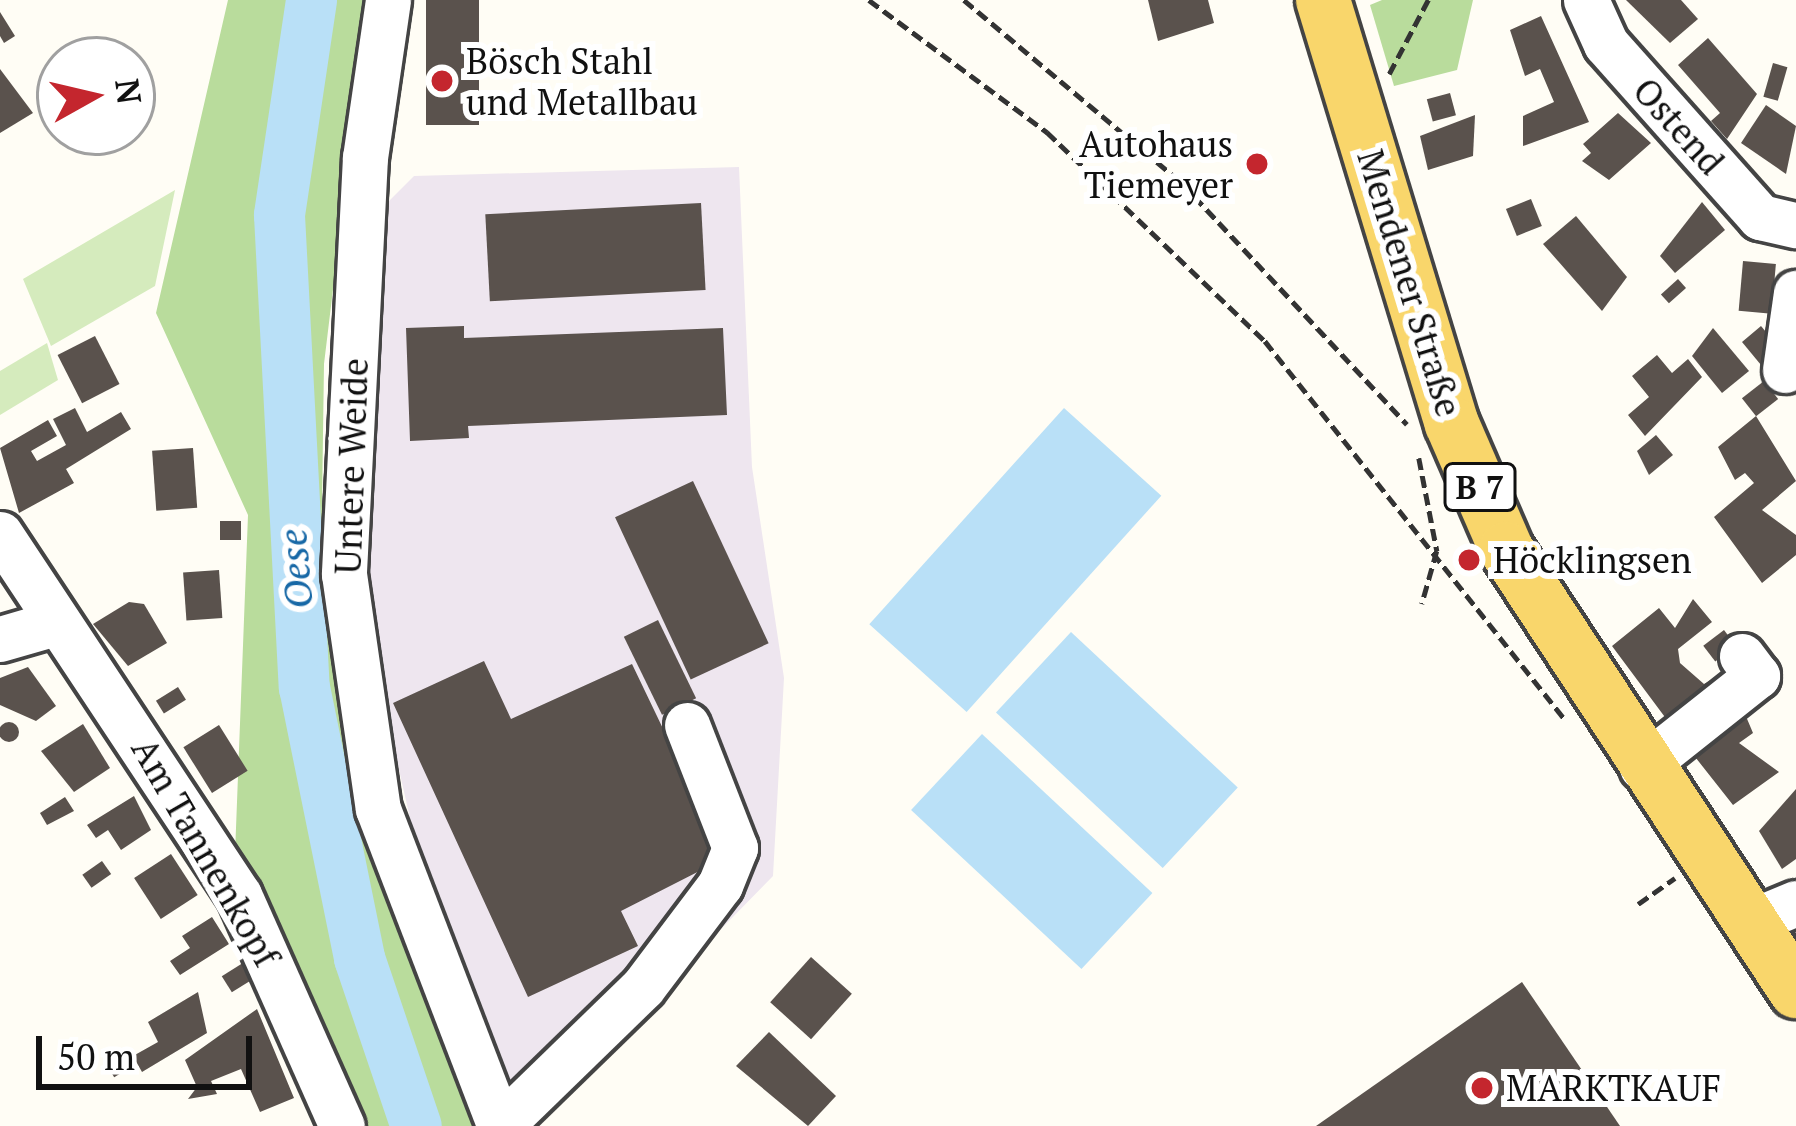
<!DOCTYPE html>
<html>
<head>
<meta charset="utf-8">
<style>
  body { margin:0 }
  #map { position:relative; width:1796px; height:1126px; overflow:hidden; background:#fffdf5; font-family:"PT Serif",serif }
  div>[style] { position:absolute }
  .industrial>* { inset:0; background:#eee6ef }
  .green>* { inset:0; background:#d5ebbd }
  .forest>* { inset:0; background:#b9dc9c }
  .water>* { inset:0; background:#b9e0f7; transform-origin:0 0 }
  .river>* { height:51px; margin:-25.5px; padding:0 25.5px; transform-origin:25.5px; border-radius:25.5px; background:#b9e0f7 }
  .building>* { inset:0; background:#5a524d; transform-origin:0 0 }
  .round { border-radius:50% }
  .path>* { height:4.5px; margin-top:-2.25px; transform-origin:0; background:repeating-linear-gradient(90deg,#333 0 12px,transparent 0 18px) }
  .roads { filter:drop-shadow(3px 0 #444) drop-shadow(-3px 0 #444) drop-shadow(0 3px #444) drop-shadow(0 -3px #444) }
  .minor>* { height:45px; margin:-22.5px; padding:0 22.5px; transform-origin:22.5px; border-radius:22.5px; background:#fff }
  .major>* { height:54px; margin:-27px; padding:0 27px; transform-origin:27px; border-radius:27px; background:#f9d66b }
  .dots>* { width:33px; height:33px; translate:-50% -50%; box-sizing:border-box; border:6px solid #fff; border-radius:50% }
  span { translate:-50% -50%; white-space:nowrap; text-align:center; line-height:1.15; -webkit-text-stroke:12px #fff; paint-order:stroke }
  .shield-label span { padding:3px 9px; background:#fff; border:3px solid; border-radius:9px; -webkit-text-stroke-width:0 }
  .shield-label { font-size:33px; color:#111; font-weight:700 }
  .poi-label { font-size:36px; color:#111 }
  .left { translate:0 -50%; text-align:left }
  .right { translate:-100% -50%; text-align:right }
  .street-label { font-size:36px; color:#111 }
  .water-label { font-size:39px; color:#1768a6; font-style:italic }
  .north { position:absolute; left:36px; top:36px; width:120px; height:120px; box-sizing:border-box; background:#fff; border:3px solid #a0a0a0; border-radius:50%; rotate:82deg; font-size:33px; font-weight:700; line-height:48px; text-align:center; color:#111 }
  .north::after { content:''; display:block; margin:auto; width:42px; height:54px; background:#c4262e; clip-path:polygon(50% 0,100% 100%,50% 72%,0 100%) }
  .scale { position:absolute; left:36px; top:1036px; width:216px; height:54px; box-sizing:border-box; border:6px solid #111; border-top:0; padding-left:15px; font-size:36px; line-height:42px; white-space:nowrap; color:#111; -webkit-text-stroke:9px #fff; paint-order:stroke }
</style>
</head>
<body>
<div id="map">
  <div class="industrial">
    <i style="clip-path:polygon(739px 167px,752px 467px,784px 678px,773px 876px,528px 1126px,514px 1126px,415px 840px,382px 695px,361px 484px,380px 210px,414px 176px)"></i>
  </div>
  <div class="green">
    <i style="clip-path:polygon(175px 190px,155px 286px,51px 346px,23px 279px)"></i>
    <i style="clip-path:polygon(47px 343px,58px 380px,0 415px,0 371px)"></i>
  </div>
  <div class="forest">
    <i style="clip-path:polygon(228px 0,368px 0,324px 364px,321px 576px,356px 811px,475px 1126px,361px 1126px,235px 854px,248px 515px,156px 313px)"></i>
    <i style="clip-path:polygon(1382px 0,1473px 0,1457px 70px,1394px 86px,1370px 5px)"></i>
  </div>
  <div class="water">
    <i style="left:1064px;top:408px;width:131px;height:291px;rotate:42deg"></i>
    <i style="left:1071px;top:632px;width:228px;height:110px;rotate:43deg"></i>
    <i style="left:982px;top:734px;width:233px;height:104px;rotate:43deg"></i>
  </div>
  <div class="river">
    <i style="left:311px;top:0;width:217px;rotate:98.5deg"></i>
    <i style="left:279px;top:215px;width:473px;rotate:87deg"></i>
    <i style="left:304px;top:687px;width:277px;rotate:78.5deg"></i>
    <i style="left:359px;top:958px;width:177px;rotate:71.3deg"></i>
  </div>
  <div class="building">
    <i style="left:426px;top:0;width:53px;height:125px"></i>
    <i style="clip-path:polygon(1148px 0,1208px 0,1214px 23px,1158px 41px)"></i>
    <i style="clip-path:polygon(1626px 0,1681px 0,1698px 19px,1670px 43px)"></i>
    <i style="clip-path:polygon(0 12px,15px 36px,4px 43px,0 36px)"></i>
    <i style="clip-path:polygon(1541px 16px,1589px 122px,1523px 146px,1523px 116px,1554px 102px,1540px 69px,1525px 76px,1510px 30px)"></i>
    <i style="clip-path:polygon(1708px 38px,1757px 94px,1727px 139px,1711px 121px,1720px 113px,1678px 65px)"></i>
    <i style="left:1773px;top:63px;width:15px;height:35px;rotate:16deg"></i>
    <i style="clip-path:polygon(0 69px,33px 113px,0 133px)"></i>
    <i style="left:1450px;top:93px;width:23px;height:24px;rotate:75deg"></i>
    <i style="clip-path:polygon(1766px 105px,1796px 126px,1786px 174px,1741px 143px)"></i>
    <i style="clip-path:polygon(1618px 113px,1651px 143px,1609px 180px,1582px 161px,1591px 153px,1583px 144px)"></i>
    <i style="clip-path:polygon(1475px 115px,1473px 156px,1428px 170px,1420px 136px)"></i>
    <i style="left:1531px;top:199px;width:29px;height:27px;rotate:68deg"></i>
    <i style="clip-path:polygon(1702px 202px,1725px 230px,1675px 273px,1660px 256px)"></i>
    <i style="left:701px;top:203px;width:87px;height:216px;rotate:87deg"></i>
    <i style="clip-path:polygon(1576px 216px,1627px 277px,1602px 311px,1543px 244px)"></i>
    <i style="left:1743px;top:261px;width:33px;height:50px;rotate:5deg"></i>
    <i style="left:1678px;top:279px;width:12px;height:23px;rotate:48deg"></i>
    <i style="clip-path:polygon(464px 326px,464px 338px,723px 328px,727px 415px,468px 426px,469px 438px,410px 441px,406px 328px)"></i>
    <i style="clip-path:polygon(1761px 326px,1777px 345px,1761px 365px,1742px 342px)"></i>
    <i style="clip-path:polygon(1713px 328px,1749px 371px,1722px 393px,1692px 356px)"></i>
    <i style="left:95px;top:336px;width:54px;height:42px;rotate:63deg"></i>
    <i style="clip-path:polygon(1657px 355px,1672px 373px,1688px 359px,1702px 377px,1645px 436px,1628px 415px,1649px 397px,1632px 376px)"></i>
    <i style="left:1764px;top:381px;width:23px;height:28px;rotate:52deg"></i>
    <i style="clip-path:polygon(75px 408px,87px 432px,121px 412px,131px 429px,66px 469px,74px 483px,19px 513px,0 448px,48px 420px,57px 436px,31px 451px,37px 461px,66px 445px,53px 419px)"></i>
    <i style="clip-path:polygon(1756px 416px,1796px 481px,1762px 510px,1796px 535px,1796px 555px,1762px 583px,1714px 517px,1754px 483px,1745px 473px,1735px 480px,1718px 447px)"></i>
    <i style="clip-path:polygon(1656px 435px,1673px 455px,1649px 475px,1637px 451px)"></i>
    <i style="left:193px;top:448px;width:60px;height:41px;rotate:86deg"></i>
    <i style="left:693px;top:481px;width:179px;height:86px;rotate:65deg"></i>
    <i style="left:241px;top:521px;width:19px;height:21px;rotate:90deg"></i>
    <i style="left:219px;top:570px;width:48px;height:36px;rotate:86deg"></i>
    <i style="clip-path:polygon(1693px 599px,1712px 622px,1678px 649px,1680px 663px,1704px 684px,1730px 669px,1676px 732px,1612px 646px,1659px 608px,1675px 628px)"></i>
    <i style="clip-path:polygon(129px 602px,144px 604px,167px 643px,128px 666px,93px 624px)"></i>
    <i style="left:658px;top:620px;width:87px;height:38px;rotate:64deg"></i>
    <i style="left:1724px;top:630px;width:20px;height:26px;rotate:53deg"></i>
    <i style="clip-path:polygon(484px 661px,511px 719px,632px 664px,725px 858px,621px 911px,638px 946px,528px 997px,393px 703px)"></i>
    <i style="clip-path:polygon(28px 667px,56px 706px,36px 721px,0 705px,0 678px)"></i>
    <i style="left:178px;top:687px;width:15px;height:26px;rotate:58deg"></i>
    <i style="clip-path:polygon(1745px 714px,1753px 733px,1739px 743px,1779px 772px,1733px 805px,1692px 753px)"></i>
    <i class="round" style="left:-1px;top:722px;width:20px;height:20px"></i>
    <i style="clip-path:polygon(83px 724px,110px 768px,74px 792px,41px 751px)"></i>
    <i style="left:219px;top:725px;width:54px;height:42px;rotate:58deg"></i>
    <i style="clip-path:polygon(1796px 789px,1796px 859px,1782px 869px,1759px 831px)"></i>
    <i style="clip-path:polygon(134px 796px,151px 830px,121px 850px,108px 830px,96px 838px,87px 825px)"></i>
    <i style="clip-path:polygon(65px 797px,74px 811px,47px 825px,40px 813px)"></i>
    <i style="left:171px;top:854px;width:49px;height:44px;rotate:57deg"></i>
    <i style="left:102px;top:861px;width:16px;height:24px;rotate:55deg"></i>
    <i style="clip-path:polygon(212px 917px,229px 944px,180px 975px,170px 961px,190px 948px,182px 936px)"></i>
    <i style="left:254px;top:956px;width:19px;height:38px;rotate:58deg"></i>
    <i style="left:811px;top:957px;width:55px;height:61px;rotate:42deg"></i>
    <i style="clip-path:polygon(1522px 982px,1620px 1126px,1316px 1126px,1426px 1049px)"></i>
    <i style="clip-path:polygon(198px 992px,207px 1033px,142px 1072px,133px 1056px,158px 1042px,148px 1022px)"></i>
    <i style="clip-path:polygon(257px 1009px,294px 1098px,260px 1112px,241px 1069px,211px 1081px,217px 1094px,188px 1099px,197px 1087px,185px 1060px)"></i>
    <i style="clip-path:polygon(769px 1032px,836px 1096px,808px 1126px,736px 1066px)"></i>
    <i style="left:120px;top:1054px;width:17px;height:17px;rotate:59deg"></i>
  </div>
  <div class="path">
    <i style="left:869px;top:0;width:222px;rotate:36.6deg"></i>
    <i style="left:1047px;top:132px;width:302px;rotate:43.8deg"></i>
    <i style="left:1265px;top:341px;width:485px;rotate:51.6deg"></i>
    <i style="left:964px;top:0;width:285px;rotate:40deg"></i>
    <i style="left:1182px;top:183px;width:330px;rotate:47deg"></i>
    <i style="left:1389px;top:74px;width:84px;rotate:-62.2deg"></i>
    <i style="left:1419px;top:458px;width:95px;rotate:79deg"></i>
    <i style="left:1437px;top:551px;width:55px;rotate:105.8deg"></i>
    <i style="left:1638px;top:904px;width:45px;rotate:-35.1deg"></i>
  </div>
  <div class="roads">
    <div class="minor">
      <i style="left:388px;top:0;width:159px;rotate:98.3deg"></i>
      <i style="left:365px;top:157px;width:418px;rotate:92.9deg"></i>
      <i style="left:344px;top:574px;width:237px;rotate:81.8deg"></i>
      <i style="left:378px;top:809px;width:340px;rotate:69deg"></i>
      <i style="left:1586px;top:0;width:48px;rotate:65.6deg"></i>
      <i style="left:1606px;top:44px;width:232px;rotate:48.3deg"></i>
      <i style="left:1760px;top:217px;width:37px;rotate:13deg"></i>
      <i style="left:1785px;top:370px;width:78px;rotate:-81.9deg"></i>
      <i style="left:0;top:534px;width:433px;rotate:56.5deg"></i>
      <i style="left:239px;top:895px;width:253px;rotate:66deg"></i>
      <i style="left:0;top:639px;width:57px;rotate:-16.2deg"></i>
      <i style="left:1642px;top:767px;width:147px;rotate:-38.4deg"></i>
      <i style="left:1757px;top:676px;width:25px;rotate:-127deg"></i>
      <i style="left:1748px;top:923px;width:52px;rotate:-22.6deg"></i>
      <i style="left:500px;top:1126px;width:199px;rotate:-44.2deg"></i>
      <i style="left:643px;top:987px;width:128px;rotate:-53deg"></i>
      <i style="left:720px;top:885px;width:40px;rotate:-68deg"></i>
      <i style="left:735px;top:848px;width:132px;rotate:-111.3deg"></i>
    </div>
    <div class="major">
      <i style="left:1323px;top:0;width:443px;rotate:73.1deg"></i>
      <i style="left:1452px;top:424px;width:136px;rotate:66.6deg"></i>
      <i style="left:1506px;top:549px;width:529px;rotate:56.73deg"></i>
    </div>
  </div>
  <div class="dots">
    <i style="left:442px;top:81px;background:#c4262e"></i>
    <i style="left:1257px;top:164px;background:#c4262e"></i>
    <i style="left:1469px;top:560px;background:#c4262e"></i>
    <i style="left:1482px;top:1088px;background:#c4262e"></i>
  </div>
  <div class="shield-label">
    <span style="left:1480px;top:487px">B 7</span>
  </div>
  <div class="poi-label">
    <span class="left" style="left:466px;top:81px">Bösch Stahl<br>und Metallbau</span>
    <span class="right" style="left:1233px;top:164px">Autohaus<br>Tiemeyer</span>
    <span class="left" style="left:1493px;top:560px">Höcklingsen</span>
    <span class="left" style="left:1506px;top:1088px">MARKTKAUF</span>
  </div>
  <div class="street-label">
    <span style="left:1679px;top:126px;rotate:48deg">Ostend</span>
    <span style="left:1410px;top:283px;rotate:73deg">Mendener Straße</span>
    <span style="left:351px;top:466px;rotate:-88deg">Untere Weide</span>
    <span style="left:206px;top:852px;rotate:60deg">Am Tannenkopf</span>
  </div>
  <div class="water-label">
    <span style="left:295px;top:569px;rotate:-95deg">Oese</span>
  </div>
  <div class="north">N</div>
  <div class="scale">50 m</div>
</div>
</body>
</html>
